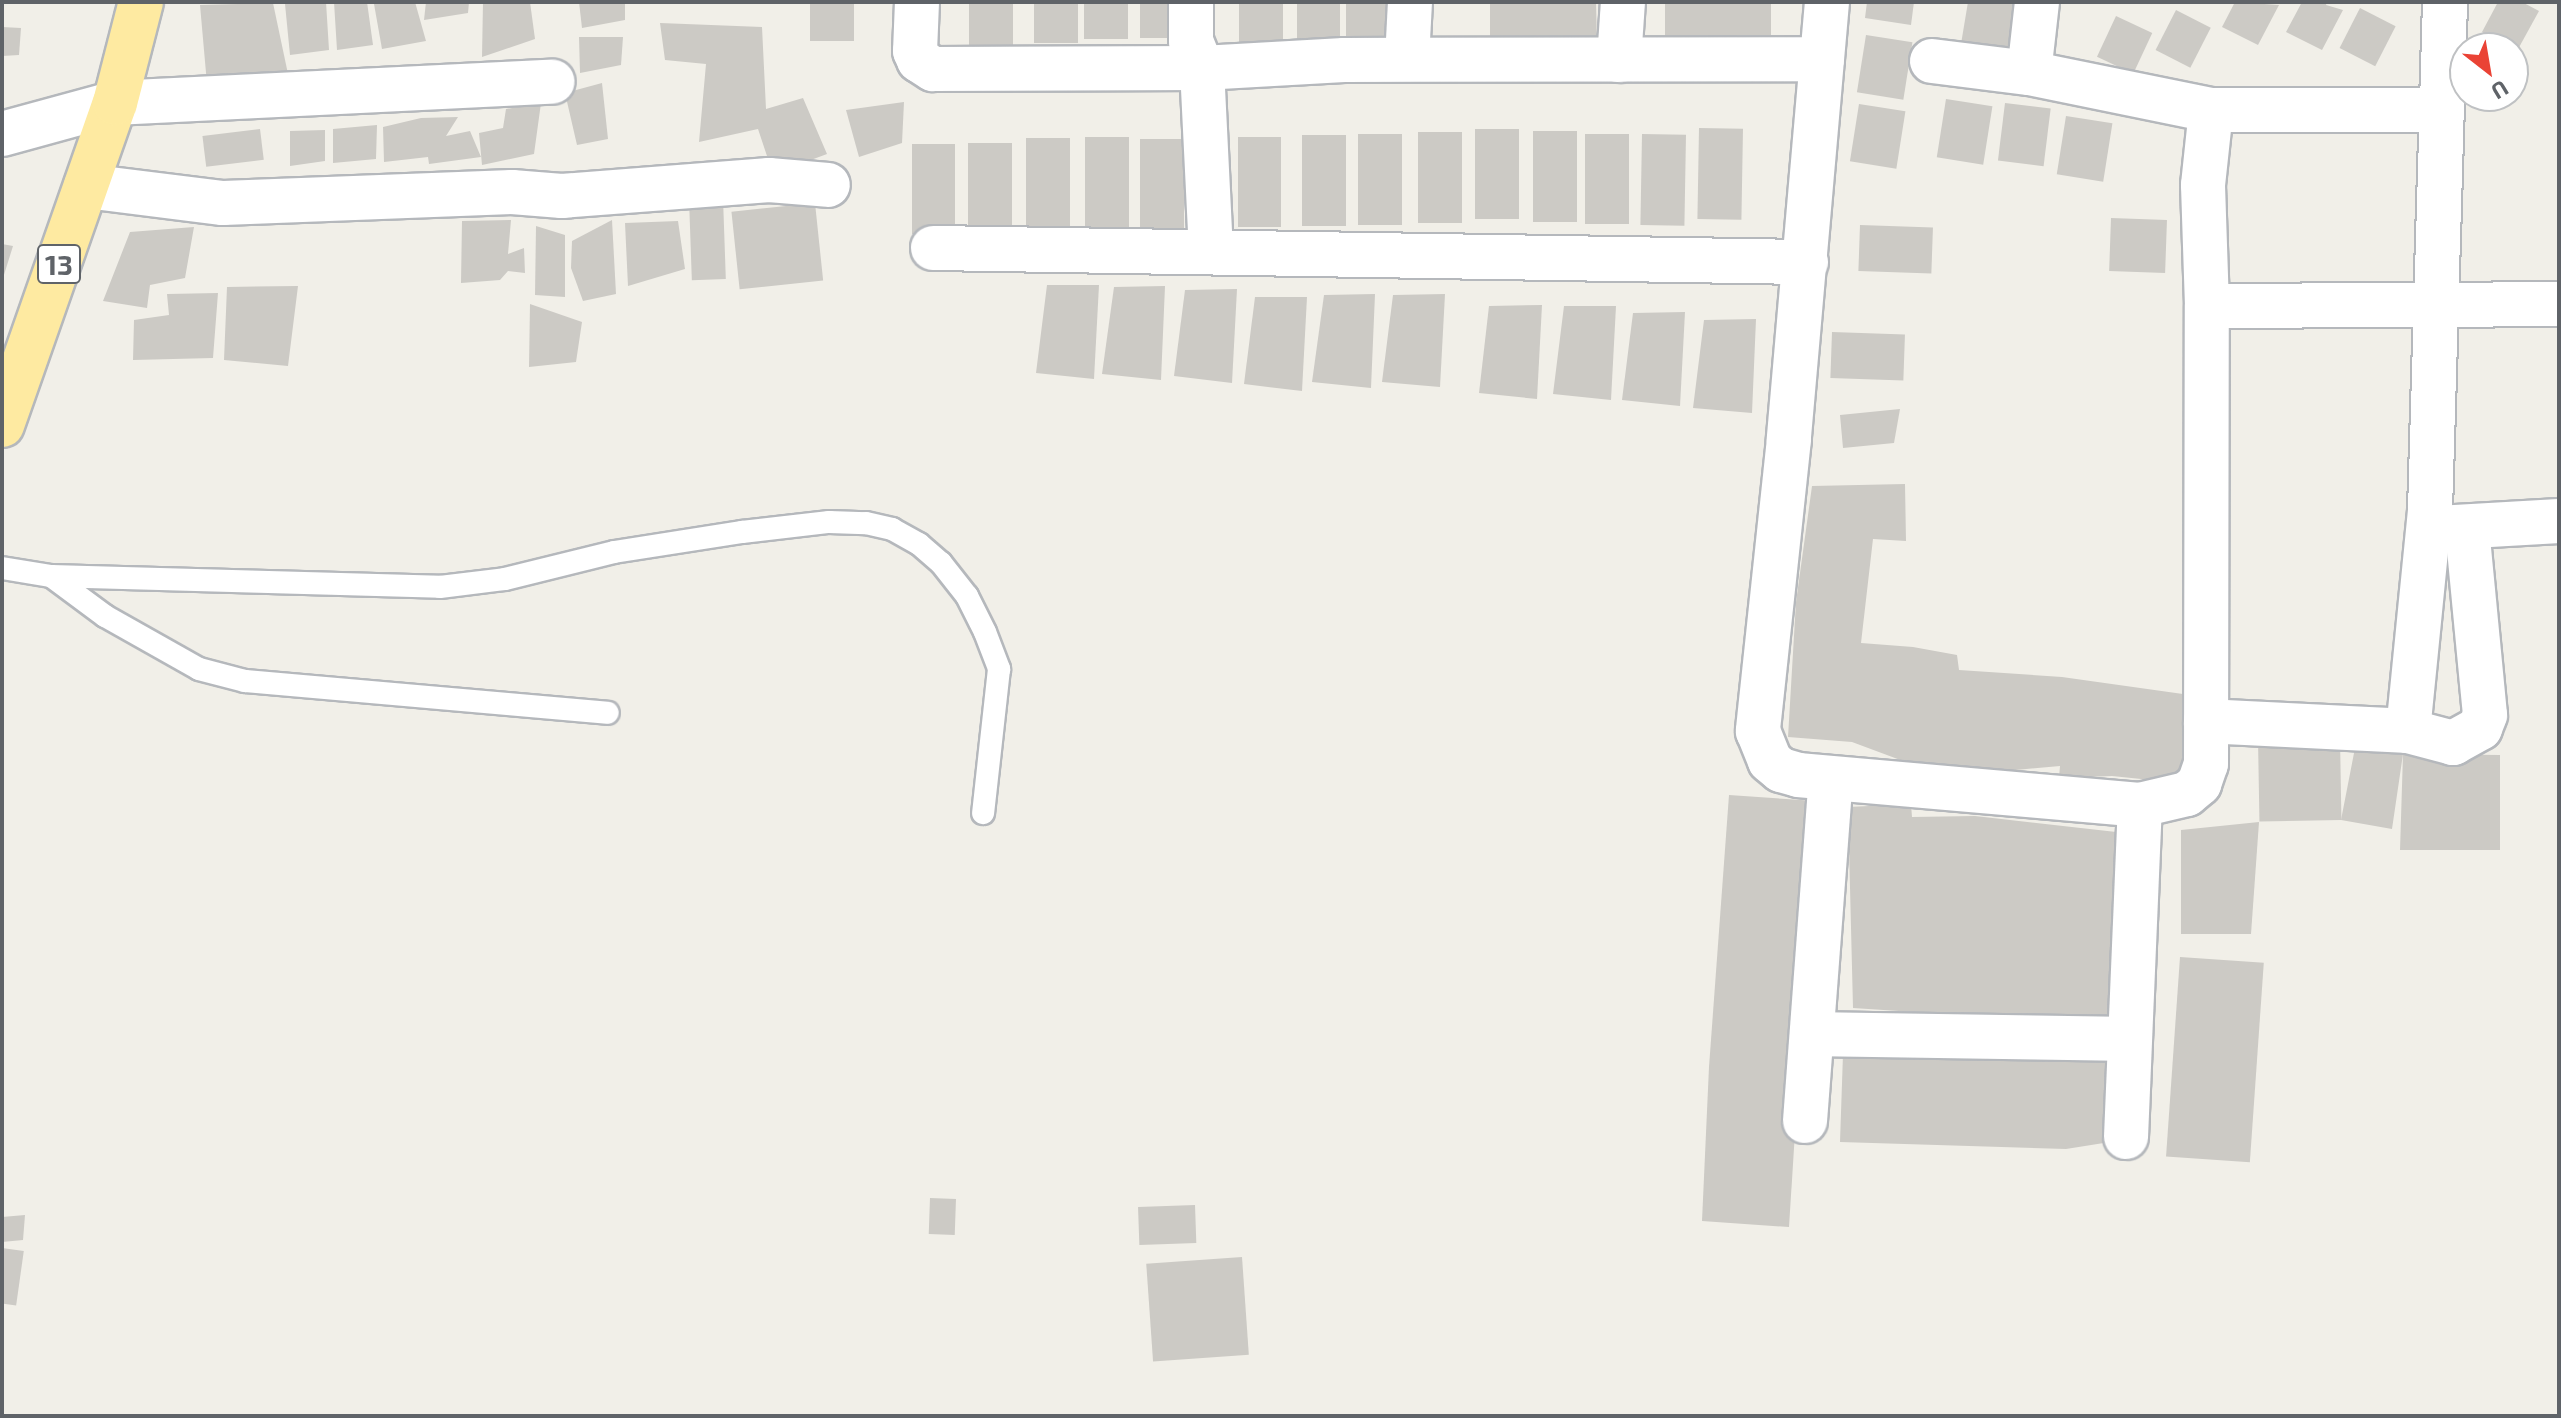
<!DOCTYPE html>
<html>
<head>
<meta charset="utf-8">
<style>
  body { margin:0 }
  #map { position:relative; width:2561px; height:1418px; overflow:hidden; background:#f1efe8; font-family:"Exo 2",sans-serif }
  div>[style] { position:absolute }
  .building>* { inset:0; background:#cccac5; transform-origin:0 0 }
  .roads { filter:drop-shadow(2px 0 #b5b8bc) drop-shadow(-2px 0 #b5b8bc) drop-shadow(0 2px #b5b8bc) drop-shadow(0 -2px #b5b8bc) }
  .service>* { height:22px; margin:-11px; padding:0 11px; transform-origin:11px; border-radius:11px; background:#fff }
  .minor>* { height:44px; margin:-22px; padding:0 22px; transform-origin:22px; border-radius:22px; background:#fff }
  .secondary>* { height:44px; margin:-22px; padding:0 22px; transform-origin:22px; border-radius:22px; background:#fff }
  .trunk>* { height:44px; margin:-22px; padding:0 22px; transform-origin:22px; border-radius:22px; background:#feeaa1 }
  span { translate:-50% -50%; white-space:nowrap; text-align:center; line-height:1.15; -webkit-text-stroke:6px #fff; paint-order:stroke }
  .shield-label span { padding:2px 6px; background:#fff; border:2px solid; border-radius:6px; -webkit-text-stroke-width:0 }
  .shield-label { font-size:28px; color:#5f6368; font-weight:700 }
  .frame { position:absolute; inset:0; border:4px solid #5f6368; pointer-events:none }
  .north { position:absolute; left:2449px; top:32px; width:80px; height:80px; box-sizing:border-box; background:#fff; border:2px solid #bfc1c3; border-radius:50%; rotate:149deg; font-size:22px; font-weight:700; line-height:32px; text-align:center; color:#5f6368 }
  .north::after { content:''; display:block; margin:auto; width:28px; height:36px; background:#ea4335; clip-path:polygon(50% 0,100% 100%,50% 72%,0 100%) }
</style>
</head>
<body>
<div id="map">
  <div class="building">
    <i style="clip-path:polygon(308px 2px,326px 2px,329px 50px,290px 55px,285px 4px)"></i>
    <i style="clip-path:polygon(334px 2px,367px 2px,373px 45px,337px 50px)"></i>
    <i style="clip-path:polygon(415px 2px,426px 41px,382px 49px,374px 4px)"></i>
    <i style="clip-path:polygon(426px 2px,469px 2px,468px 13px,424px 20px)"></i>
    <i style="clip-path:polygon(483px 2px,530px 2px,535px 39px,482px 57px)"></i>
    <i style="clip-path:polygon(579px 2px,625px 2px,625px 20px,582px 28px)"></i>
    <i style="left:810px;top:2px;width:44px;height:39px"></i>
    <i style="left:969px;top:2px;width:44px;height:46px"></i>
    <i style="left:1034px;top:2px;width:44px;height:41px"></i>
    <i style="left:1084px;top:2px;width:44px;height:37px"></i>
    <i style="left:1140px;top:2px;width:44px;height:36px"></i>
    <i style="left:1239px;top:2px;width:44px;height:43px"></i>
    <i style="left:1297px;top:2px;width:43px;height:41px"></i>
    <i style="left:1346px;top:2px;width:44px;height:38px"></i>
    <i style="clip-path:polygon(1524px 2px,1596px 2px,1597px 44px,1490px 47px,1490px 3px)"></i>
    <i style="left:1665px;top:2px;width:106px;height:37px"></i>
    <i style="clip-path:polygon(1867px 2px,1914px 2px,1911px 25px,1865px 18px)"></i>
    <i style="clip-path:polygon(1968px 2px,2015px 2px,2007px 51px,1961px 44px)"></i>
    <i style="clip-path:polygon(2235px 2px,2279px 5px,2258px 45px,2222px 27px)"></i>
    <i style="clip-path:polygon(2302px 2px,2327px 2px,2326px 5px,2343px 10px,2322px 50px,2286px 32px)"></i>
    <i style="clip-path:polygon(2498px 2px,2522px 2px,2539px 11px,2517px 51px,2482px 32px)"></i>
    <i style="clip-path:polygon(273px 3px,288px 74px,207px 84px,200px 5px)"></i>
    <i style="left:2360px;top:8px;width:40px;height:45px;rotate:27deg"></i>
    <i style="left:2176px;top:10px;width:39px;height:45px;rotate:27deg"></i>
    <i style="left:2116px;top:16px;width:40px;height:45px;rotate:25deg"></i>
    <i style="clip-path:polygon(660px 23px,762px 27px,766px 109px,803px 98px,827px 154px,773px 174px,758px 129px,699px 142px,706px 64px,665px 60px)"></i>
    <i style="clip-path:polygon(2px 27px,21px 28px,19px 55px,2px 56px)"></i>
    <i style="left:1866px;top:35px;width:47px;height:58px;rotate:9deg"></i>
    <i style="clip-path:polygon(579px 37px,623px 37px,621px 65px,580px 73px)"></i>
    <i style="clip-path:polygon(2513px 54px,2526px 61px,2513px 85px)"></i>
    <i style="clip-path:polygon(602px 83px,608px 139px,577px 145px,565px 93px)"></i>
    <i style="left:1946px;top:99px;width:47px;height:59px;rotate:9deg"></i>
    <i style="clip-path:polygon(904px 102px,902px 143px,859px 157px,846px 110px)"></i>
    <i style="clip-path:polygon(541px 103px,534px 154px,482px 165px,479px 133px,503px 128px,506px 109px)"></i>
    <i style="left:2005px;top:103px;width:46px;height:58px;rotate:7deg"></i>
    <i style="left:1859px;top:104px;width:47px;height:58px;rotate:9deg"></i>
    <i style="left:2066px;top:116px;width:47px;height:59px;rotate:9deg"></i>
    <i style="clip-path:polygon(458px 117px,446px 136px,470px 131px,481px 157px,429px 164px,428px 157px,384px 162px,383px 127px,421px 118px)"></i>
    <i style="clip-path:polygon(377px 125px,376px 159px,333px 163px,333px 129px)"></i>
    <i style="left:1699px;top:128px;width:44px;height:91px;rotate:1deg"></i>
    <i style="left:260px;top:129px;width:31px;height:58px;rotate:83deg"></i>
    <i style="left:1475px;top:129px;width:44px;height:90px"></i>
    <i style="clip-path:polygon(325px 130px,325px 161px,290px 166px,290px 131px)"></i>
    <i style="left:1533px;top:131px;width:44px;height:91px"></i>
    <i style="left:1418px;top:132px;width:44px;height:91px"></i>
    <i style="left:1358px;top:134px;width:44px;height:91px"></i>
    <i style="left:1585px;top:134px;width:44px;height:90px"></i>
    <i style="left:1642px;top:134px;width:44px;height:91px;rotate:1deg"></i>
    <i style="left:1302px;top:135px;width:44px;height:91px"></i>
    <i style="left:1085px;top:137px;width:44px;height:91px"></i>
    <i style="left:1238px;top:137px;width:43px;height:90px"></i>
    <i style="left:1026px;top:138px;width:44px;height:90px"></i>
    <i style="left:1140px;top:139px;width:44px;height:90px"></i>
    <i style="left:968px;top:143px;width:44px;height:90px"></i>
    <i style="left:912px;top:144px;width:43px;height:90px"></i>
    <i style="left:723px;top:198px;width:81px;height:34px;rotate:88deg"></i>
    <i style="left:815px;top:203px;width:78px;height:84px;rotate:84deg"></i>
    <i style="left:2111px;top:218px;width:56px;height:53px;rotate:2deg"></i>
    <i style="clip-path:polygon(511px 220px,508px 254px,524px 248px,525px 273px,508px 271px,500px 280px,461px 283px,462px 221px)"></i>
    <i style="clip-path:polygon(612px 220px,616px 294px,583px 301px,571px 268px,572px 241px)"></i>
    <i style="clip-path:polygon(678px 221px,685px 269px,628px 286px,625px 223px)"></i>
    <i style="left:1860px;top:225px;width:73px;height:46px;rotate:2deg"></i>
    <i style="clip-path:polygon(536px 226px,565px 235px,565px 297px,535px 295px)"></i>
    <i style="clip-path:polygon(194px 227px,185px 278px,150px 285px,147px 308px,103px 301px,130px 232px)"></i>
    <i style="clip-path:polygon(2px 244px,13px 246px,3px 278px,2px 278px)"></i>
    <i style="clip-path:polygon(1047px 285px,1099px 285px,1094px 379px,1036px 373px)"></i>
    <i style="clip-path:polygon(298px 286px,288px 366px,224px 360px,227px 287px)"></i>
    <i style="clip-path:polygon(1165px 286px,1161px 380px,1102px 374px,1114px 287px)"></i>
    <i style="clip-path:polygon(1237px 289px,1232px 383px,1174px 376px,1185px 290px)"></i>
    <i style="clip-path:polygon(218px 293px,213px 358px,133px 360px,134px 320px,169px 315px,167px 294px)"></i>
    <i style="clip-path:polygon(1375px 294px,1371px 388px,1312px 382px,1324px 295px)"></i>
    <i style="clip-path:polygon(1445px 294px,1440px 387px,1382px 382px,1393px 295px)"></i>
    <i style="clip-path:polygon(1255px 297px,1307px 297px,1302px 391px,1244px 384px)"></i>
    <i style="clip-path:polygon(530px 304px,582px 322px,576px 362px,529px 367px)"></i>
    <i style="clip-path:polygon(1542px 305px,1537px 399px,1479px 393px,1489px 306px)"></i>
    <i style="clip-path:polygon(1564px 306px,1616px 306px,1611px 400px,1553px 394px)"></i>
    <i style="clip-path:polygon(1685px 312px,1680px 406px,1622px 400px,1633px 313px)"></i>
    <i style="clip-path:polygon(1756px 319px,1752px 413px,1693px 408px,1704px 320px)"></i>
    <i style="left:1832px;top:332px;width:73px;height:46px;rotate:2deg"></i>
    <i style="clip-path:polygon(1900px 409px,1894px 443px,1843px 448px,1840px 415px)"></i>
    <i style="clip-path:polygon(1905px 484px,1906px 541px,1873px 539px,1861px 643px,1913px 647px,1957px 655px,1959px 670px,2062px 677px,2190px 695px,2180px 783px,2112px 776px,2059px 778px,2060px 766px,2005px 771px,1903px 761px,1852px 742px,1788px 737px,1796px 602px,1812px 486px)"></i>
    <i style="left:2340px;top:738px;width:82px;height:82px;rotate:89deg"></i>
    <i style="clip-path:polygon(2355px 748px,2403px 754px,2500px 755px,2500px 850px,2400px 850px,2403px 754px,2392px 829px,2341px 820px)"></i>
    <i style="clip-path:polygon(1729px 795px,1816px 801px,1789px 1227px,1702px 1221px,1709px 1067px)"></i>
    <i style="clip-path:polygon(1911px 804px,1912px 817px,1975px 816px,2125px 833px,2107px 1017px,1960px 1015px,1853px 1008px,1848px 807px)"></i>
    <i style="clip-path:polygon(2259px 822px,2251px 934px,2181px 934px,2181px 830px)"></i>
    <i style="left:2180px;top:957px;width:84px;height:200px;rotate:4deg"></i>
    <i style="clip-path:polygon(1843px 1054px,2111px 1059px,2110px 1142px,2066px 1149px,1840px 1142px)"></i>
    <i style="left:930px;top:1198px;width:26px;height:36px;rotate:2deg"></i>
    <i style="left:1195px;top:1205px;width:38px;height:57px;rotate:88deg"></i>
    <i style="clip-path:polygon(25px 1215px,23px 1240px,2px 1242px,2px 1217px)"></i>
    <i style="left:2px;top:1248px;width:22px;height:55px;rotate:8deg"></i>
    <i style="left:1242px;top:1257px;width:98px;height:96px;rotate:86deg"></i>
  </div>
  <div class="roads">
    <div class="service">
      <i style="left:2px;top:568px;width:50px;rotate:9.3deg"></i>
      <i style="left:51px;top:576px;width:389px;rotate:1.6deg"></i>
      <i style="left:440px;top:587px;width:65px;rotate:-7deg"></i>
      <i style="left:505px;top:579px;width:112px;rotate:-13.9deg"></i>
      <i style="left:614px;top:552px;width:130px;rotate:-8.9deg"></i>
      <i style="left:742px;top:532px;width:88px;rotate:-6.6deg"></i>
      <i style="left:829px;top:522px;width:37px;rotate:2deg"></i>
      <i style="left:866px;top:523px;width:27px;rotate:13deg"></i>
      <i style="left:892px;top:529px;width:31px;rotate:29deg"></i>
      <i style="left:919px;top:544px;width:29px;rotate:41deg"></i>
      <i style="left:941px;top:563px;width:42px;rotate:51.8deg"></i>
      <i style="left:967px;top:596px;width:40px;rotate:63.4deg"></i>
      <i style="left:985px;top:632px;width:40px;rotate:69deg"></i>
      <i style="left:999px;top:669px;width:145px;rotate:96.3deg"></i>
      <i style="left:51px;top:576px;width:67px;rotate:36.5deg"></i>
      <i style="left:105px;top:616px;width:108px;rotate:29.4deg"></i>
      <i style="left:199px;top:669px;width:48px;rotate:14.6deg"></i>
      <i style="left:245px;top:681px;width:364px;rotate:5deg"></i>
    </div>
    <div class="minor">
      <i style="left:917px;top:2px;width:49px;rotate:92.3deg"></i>
      <i style="left:915px;top:51px;width:10px;rotate:66deg"></i>
      <i style="left:919px;top:60px;width:17px;rotate:33deg"></i>
      <i style="left:933px;top:69px;width:269px;rotate:-0.2deg"></i>
      <i style="left:1202px;top:68px;width:142px;rotate:-3.2deg"></i>
      <i style="left:1344px;top:60px;width:478px;rotate:-0.1deg"></i>
      <i style="left:1191px;top:2px;width:39px;rotate:90deg"></i>
      <i style="left:1191px;top:41px;width:29px;rotate:68deg"></i>
      <i style="left:1202px;top:68px;width:182px;rotate:87.2deg"></i>
      <i style="left:1827px;top:2px;width:439px;rotate:95deg"></i>
      <i style="left:1789px;top:439px;width:294px;rotate:96.1deg"></i>
      <i style="left:1758px;top:731px;width:32px;rotate:68deg"></i>
      <i style="left:1770px;top:761px;width:14px;rotate:39deg"></i>
      <i style="left:1781px;top:770px;width:18px;rotate:16deg"></i>
      <i style="left:1798px;top:775px;width:343px;rotate:5deg"></i>
      <i style="left:2140px;top:805px;width:48px;rotate:-13.2deg"></i>
      <i style="left:2187px;top:794px;width:16px;rotate:-40deg"></i>
      <i style="left:2199px;top:784px;width:21px;rotate:-71deg"></i>
      <i style="left:2206px;top:764px;width:458px;rotate:-89.9deg"></i>
      <i style="left:2207px;top:306px;width:121px;rotate:-91.9deg"></i>
      <i style="left:2203px;top:185px;width:75px;rotate:-83.9deg"></i>
      <i style="left:2037px;top:2px;width:71px;rotate:96.4deg"></i>
      <i style="left:2029px;top:73px;width:186px;rotate:11.5deg"></i>
      <i style="left:2211px;top:110px;width:231px"></i>
      <i style="left:1407px;top:59px;width:57px;rotate:-87deg"></i>
      <i style="left:1619px;top:60px;width:58px;rotate:-86.1deg"></i>
      <i style="left:1932px;top:61px;width:98px;rotate:7.1deg"></i>
      <i style="left:115px;top:103px;width:438px;rotate:-2.8deg"></i>
      <i style="left:86px;top:186px;width:138px;rotate:7.1deg"></i>
      <i style="left:223px;top:203px;width:289px;rotate:-2.2deg"></i>
      <i style="left:512px;top:192px;width:50px;rotate:4.6deg"></i>
      <i style="left:562px;top:196px;width:208px;rotate:-4.4deg"></i>
      <i style="left:769px;top:180px;width:59px;rotate:4.8deg"></i>
      <i style="left:933px;top:248px;width:873px;rotate:0.92deg"></i>
      <i style="left:2207px;top:306px;width:352px;rotate:-0.3deg"></i>
      <i style="left:2438px;top:528px;width:121px;rotate:-3.3deg"></i>
      <i style="left:2206px;top:721px;width:202px;rotate:2.8deg"></i>
      <i style="left:2408px;top:731px;width:222px;rotate:-84.3deg"></i>
      <i style="left:2430px;top:510px;width:508px;rotate:-88.31deg"></i>
      <i style="left:2408px;top:731px;width:47px;rotate:14.9deg"></i>
      <i style="left:2453px;top:743px;width:31px;rotate:-29deg"></i>
      <i style="left:2480px;top:728px;width:14px;rotate:-69deg"></i>
      <i style="left:2485px;top:715px;width:188px;rotate:-95.5deg"></i>
      <i style="left:1814px;top:1034px;width:313px;rotate:0.9deg"></i>
      <i style="left:1805px;top:1121px;width:343px;rotate:-85.7deg"></i>
      <i style="left:2126px;top:1137px;width:332px;rotate:-87.6deg"></i>
    </div>
    <div class="secondary">
      <i style="left:2px;top:134px;width:117px;rotate:-15.3deg"></i>
    </div>
    <div class="trunk">
      <i style="left:2px;top:425px;width:341px;rotate:-70.7deg"></i>
      <i style="left:115px;top:103px;width:104px;rotate:-75.6deg"></i>
    </div>
  </div>
  <div class="shield-label">
    <span style="left:59px;top:264px">13</span>
  </div>
  <div class="frame"></div>
  <div class="north">U</div>
</div>
</body>
</html>
